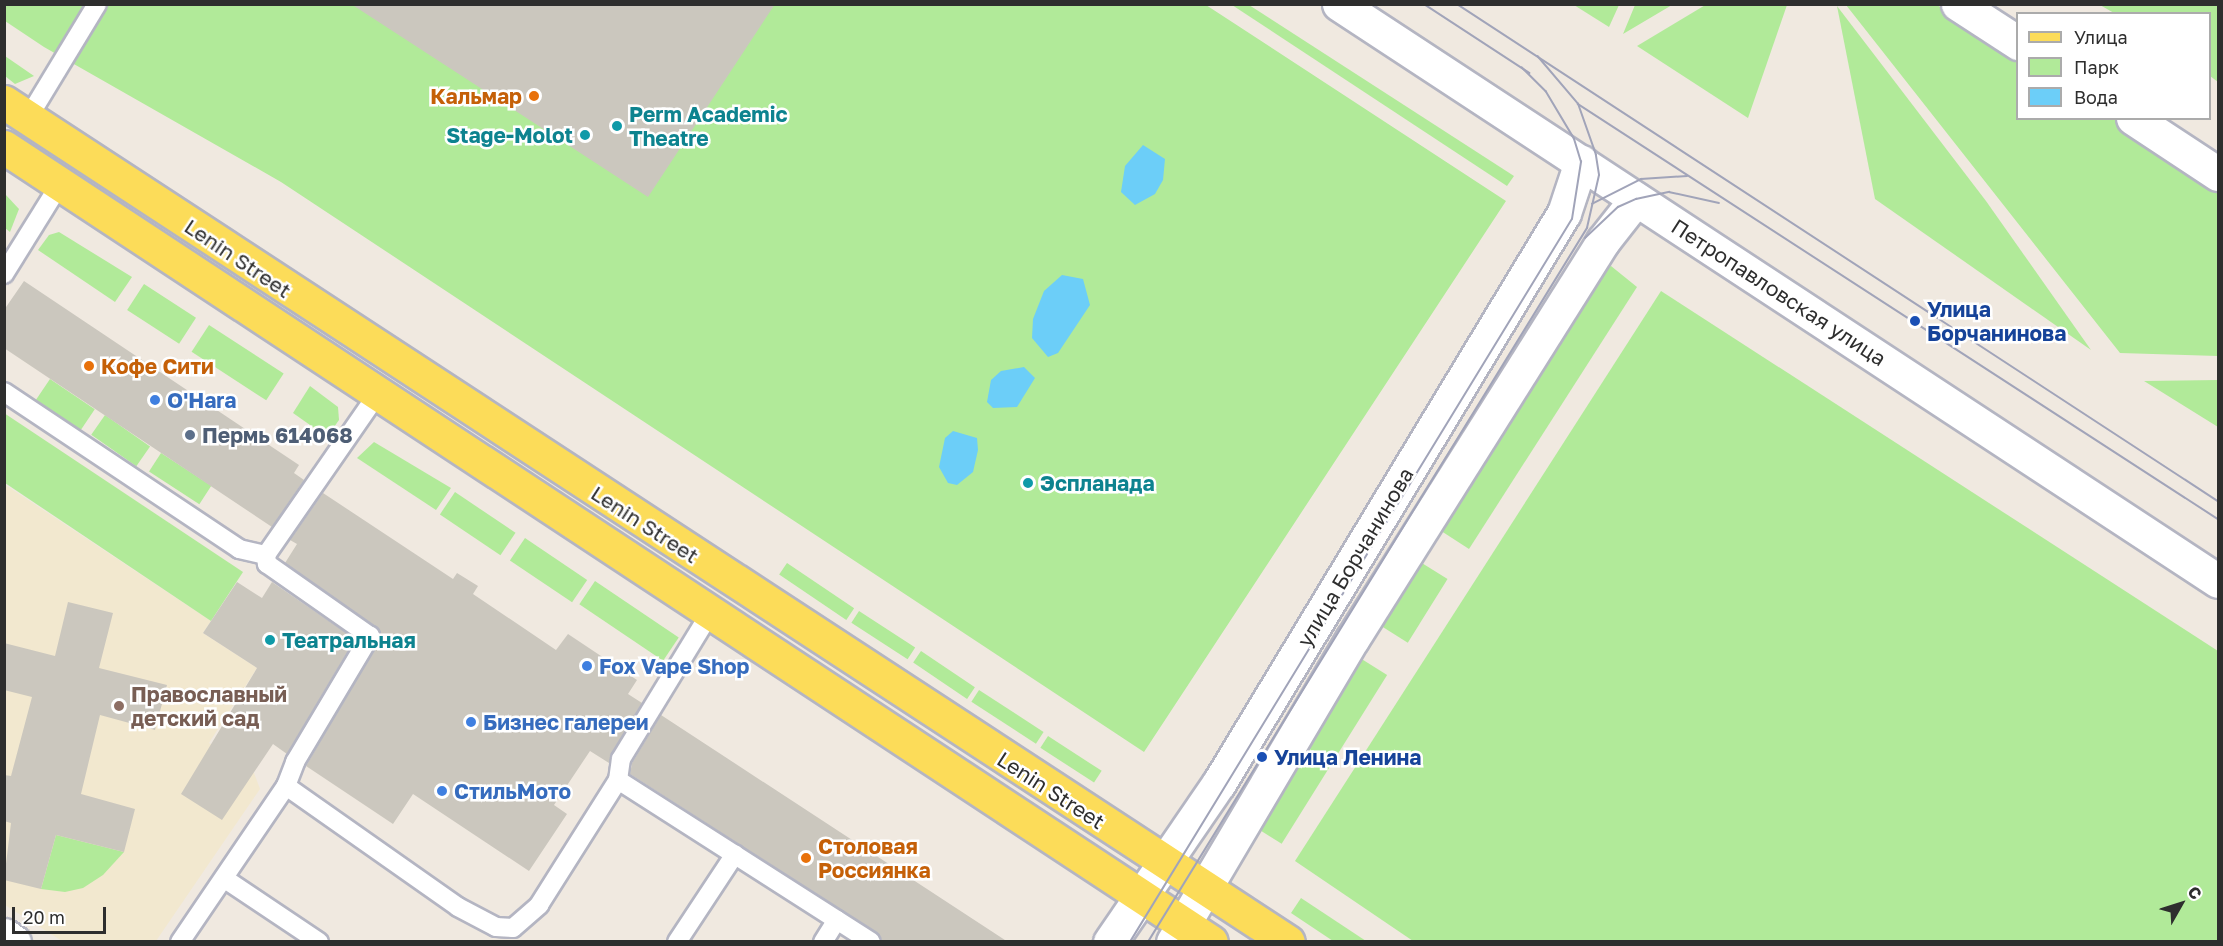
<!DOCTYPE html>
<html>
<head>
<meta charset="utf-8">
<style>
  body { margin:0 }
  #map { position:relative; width:2223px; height:946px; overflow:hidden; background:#f0e9e0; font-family:"Golos Text",sans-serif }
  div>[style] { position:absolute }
  .education>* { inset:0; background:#f2e8cf }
  .green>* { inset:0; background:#b1ea99; transform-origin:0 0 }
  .water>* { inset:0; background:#6ccef8 }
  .building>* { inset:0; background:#cbc7be }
  .roads { filter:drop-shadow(2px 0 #b4b5c2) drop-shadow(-2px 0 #b4b5c2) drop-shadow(0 2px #b4b5c2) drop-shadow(0 -2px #b4b5c2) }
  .lane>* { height:18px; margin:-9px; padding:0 9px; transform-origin:9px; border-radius:9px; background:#fff }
  .street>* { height:33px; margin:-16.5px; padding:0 16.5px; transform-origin:16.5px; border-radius:16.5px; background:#fff }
  .secondary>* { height:33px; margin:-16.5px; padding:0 16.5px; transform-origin:16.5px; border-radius:16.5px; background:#fff }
  .primary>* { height:33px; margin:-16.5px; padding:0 16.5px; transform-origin:16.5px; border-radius:16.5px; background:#fcdc59 }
  .tram>* { height:1.5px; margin:-0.75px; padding:0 0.75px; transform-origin:0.75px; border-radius:0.75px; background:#a1a4b9 }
  .dots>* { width:16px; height:16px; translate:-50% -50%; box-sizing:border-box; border:3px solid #fff; border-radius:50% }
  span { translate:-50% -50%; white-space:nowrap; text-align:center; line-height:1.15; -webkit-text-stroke:5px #fff; paint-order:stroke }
  .food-label { font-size:21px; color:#c56008; font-weight:700 }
  .right { translate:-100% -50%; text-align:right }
  .left { translate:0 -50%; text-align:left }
  .culture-label { font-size:21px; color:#0d838f; font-weight:700 }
  .street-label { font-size:21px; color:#2e2e2e }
  .transit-label { font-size:21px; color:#164399; font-weight:700 }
  .shop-label { font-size:21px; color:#366cbe; font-weight:700 }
  .service-label { font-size:21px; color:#4e5e75; font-weight:700 }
  .education-label { font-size:21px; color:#785e54; font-weight:700 }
  .frame { position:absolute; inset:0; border:6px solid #2e2e2e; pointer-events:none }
  .legend { position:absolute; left:2016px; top:12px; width:195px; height:108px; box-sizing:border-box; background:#fff; border:2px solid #ababab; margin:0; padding:8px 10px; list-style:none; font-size:18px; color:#2e2e2e }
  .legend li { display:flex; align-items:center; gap:12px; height:30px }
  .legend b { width:30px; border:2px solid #ababab }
  .north { position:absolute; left:2151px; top:874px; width:60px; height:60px; -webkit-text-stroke:4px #fff; paint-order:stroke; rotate:51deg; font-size:16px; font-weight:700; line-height:24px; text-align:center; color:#2e2e2e }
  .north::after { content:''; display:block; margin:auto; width:21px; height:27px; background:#2e2e2e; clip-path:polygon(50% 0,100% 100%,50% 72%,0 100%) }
  .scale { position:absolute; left:12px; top:907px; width:94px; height:27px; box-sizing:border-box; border:3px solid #2e2e2e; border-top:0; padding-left:8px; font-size:18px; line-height:21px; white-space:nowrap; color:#2e2e2e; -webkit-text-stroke:4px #fff; paint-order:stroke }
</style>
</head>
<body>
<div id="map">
  <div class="education">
    <i style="clip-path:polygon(4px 484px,211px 621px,203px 633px,257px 668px,209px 743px,254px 773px,260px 789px,156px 941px,62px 941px,5px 905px)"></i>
  </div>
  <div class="green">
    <i style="clip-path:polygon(1707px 4px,1787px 5px,1748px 118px,1637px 46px)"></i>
    <i style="clip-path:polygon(4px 5px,1206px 5px,1506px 201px,1144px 752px,281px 182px,44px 47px,5px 21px)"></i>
    <i style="clip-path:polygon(1232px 5px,1249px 5px,1514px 176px,1507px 186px)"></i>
    <i style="clip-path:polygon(1574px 5px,1619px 5px,1609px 27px)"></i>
    <i style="clip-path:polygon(1635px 5px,1635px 4px,1672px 5px,1623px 34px)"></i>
    <i style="clip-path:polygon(1846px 5px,1937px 5px,2017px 56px,2018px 118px,2114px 119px,2218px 186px,2218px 356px,2120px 353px)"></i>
    <i style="clip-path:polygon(2100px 5px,2218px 5px,2218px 82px,2210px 76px,2210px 14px,2114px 13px)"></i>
    <i style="clip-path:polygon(1837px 6px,1986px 201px,2091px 350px,1875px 199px)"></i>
    <i style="clip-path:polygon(5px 56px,34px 76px,15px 84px,5px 76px)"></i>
    <i style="clip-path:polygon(5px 194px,19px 209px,10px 232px,5px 228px)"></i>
    <i style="clip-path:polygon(59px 232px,132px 277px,115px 302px,38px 250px,49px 235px)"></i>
    <i style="clip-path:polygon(1611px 266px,1637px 287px,1469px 549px,1435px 527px,1596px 274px)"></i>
    <i style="left:144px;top:284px;width:62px;height:31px;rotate:33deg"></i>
    <i style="clip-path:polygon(1661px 291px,2218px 651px,2218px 941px,1413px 941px,1295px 861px)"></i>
    <i style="left:209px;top:325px;width:89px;height:32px;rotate:33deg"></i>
    <i style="left:50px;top:379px;width:54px;height:25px;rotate:34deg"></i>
    <i style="clip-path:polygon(2218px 380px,2218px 427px,2144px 381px)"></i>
    <i style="clip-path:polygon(310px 386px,338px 407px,339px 420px,327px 437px,293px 413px)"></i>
    <i style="clip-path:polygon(4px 413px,243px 572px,211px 621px,5px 483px)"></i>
    <i style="left:105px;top:415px;width:55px;height:24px;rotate:35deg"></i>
    <i style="clip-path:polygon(374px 442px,451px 488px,436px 510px,357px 458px)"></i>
    <i style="left:161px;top:453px;width:60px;height:22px;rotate:33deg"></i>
    <i style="left:455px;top:492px;width:73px;height:27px;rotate:34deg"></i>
    <i style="left:525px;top:538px;width:75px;height:27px;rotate:34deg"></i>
    <i style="left:1417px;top:560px;width:36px;height:75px;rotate:32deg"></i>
    <i style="left:787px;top:563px;width:81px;height:14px;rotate:34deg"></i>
    <i style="left:595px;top:581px;width:101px;height:28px;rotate:34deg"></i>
    <i style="left:859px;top:611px;width:67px;height:14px;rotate:33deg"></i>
    <i style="left:921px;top:651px;width:65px;height:14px;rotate:34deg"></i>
    <i style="left:1360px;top:658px;width:32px;height:199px;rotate:32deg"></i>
    <i style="left:979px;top:690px;width:77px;height:14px;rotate:33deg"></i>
    <i style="left:1048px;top:736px;width:64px;height:14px;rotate:33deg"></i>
    <i style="clip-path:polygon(56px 835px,124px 852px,103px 875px,83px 888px,65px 892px,41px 889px)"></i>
    <i style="clip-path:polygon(1301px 898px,1366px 941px,1333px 941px,1291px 913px)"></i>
  </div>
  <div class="water">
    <i style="clip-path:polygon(1143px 145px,1165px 159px,1163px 180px,1155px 194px,1135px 205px,1121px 192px,1125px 166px)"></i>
    <i style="clip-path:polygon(1062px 275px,1083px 279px,1090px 305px,1058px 353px,1048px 357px,1032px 338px,1033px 319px,1044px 291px)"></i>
    <i style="clip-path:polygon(1024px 367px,1035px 378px,1017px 407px,993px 408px,987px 402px,991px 380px,1001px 371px)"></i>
    <i style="clip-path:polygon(953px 431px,977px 438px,978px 450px,973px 472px,957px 485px,948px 483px,939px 467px,945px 438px)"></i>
  </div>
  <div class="building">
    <i style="clip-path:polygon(351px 4px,775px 4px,648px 197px)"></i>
    <i style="clip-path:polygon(24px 281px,299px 465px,294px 473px,304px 480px,272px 527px,4px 348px,4px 310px)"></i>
    <i style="clip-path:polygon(323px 493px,453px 579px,457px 573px,478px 586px,473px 594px,556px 650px,568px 634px,637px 680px,628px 694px,642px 703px,609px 763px,590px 751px,554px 805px,567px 814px,529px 871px,413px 794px,393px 824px,306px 766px,381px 637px,376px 627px,285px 563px,297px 544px,290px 540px)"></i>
    <i style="clip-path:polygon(237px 582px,262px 598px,272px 582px,355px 639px,287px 754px,273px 744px,222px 820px,181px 794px,257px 668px,203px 633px)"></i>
    <i style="clip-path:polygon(68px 602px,113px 613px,99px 668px,167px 685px,155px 730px,100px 715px,81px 794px,135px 809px,124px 852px,56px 835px,41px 889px,4px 880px,11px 823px,4px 821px,4px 775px,11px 776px,32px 697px,4px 690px,4px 643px,55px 656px)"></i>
    <i style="clip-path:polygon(661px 715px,1008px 942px,883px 942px,877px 933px,630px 774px,632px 763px)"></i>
  </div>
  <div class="roads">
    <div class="lane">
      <i style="left:28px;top:118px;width:133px;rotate:-58.8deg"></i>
      <i style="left:4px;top:274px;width:106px;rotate:-58.1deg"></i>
      <i style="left:4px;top:392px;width:283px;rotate:33.7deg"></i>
      <i style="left:239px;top:549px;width:28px;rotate:13deg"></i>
      <i style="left:618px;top:780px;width:300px;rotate:32.6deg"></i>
      <i style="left:286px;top:786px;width:210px;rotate:35.1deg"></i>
      <i style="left:458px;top:907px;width:43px;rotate:27.8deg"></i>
      <i style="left:496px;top:927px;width:17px;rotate:3deg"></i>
      <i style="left:513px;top:928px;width:35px;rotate:-41deg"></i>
      <i style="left:539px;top:905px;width:148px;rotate:-57.7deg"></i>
      <i style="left:618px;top:780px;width:21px;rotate:-82deg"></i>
      <i style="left:621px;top:759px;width:171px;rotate:-58.6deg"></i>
      <i style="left:225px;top:879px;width:113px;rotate:33.8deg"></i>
      <i style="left:180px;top:942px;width:189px;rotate:-55.8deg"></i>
      <i style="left:286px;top:786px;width:26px;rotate:-69deg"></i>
      <i style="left:295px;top:762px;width:147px;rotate:-59.2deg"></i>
      <i style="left:370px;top:636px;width:126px;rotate:-145deg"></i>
      <i style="left:267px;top:564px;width:9px;rotate:-96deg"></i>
      <i style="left:266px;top:555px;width:193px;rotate:-55.3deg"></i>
      <i style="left:677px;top:942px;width:105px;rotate:-56.6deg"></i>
      <i style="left:823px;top:942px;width:26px;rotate:-58deg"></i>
    </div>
    <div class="street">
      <i style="left:1958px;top:4px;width:72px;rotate:33deg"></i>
      <i style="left:2133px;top:118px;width:102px;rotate:33.4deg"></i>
      <i style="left:4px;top:935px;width:12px;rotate:35deg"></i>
    </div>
    <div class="secondary">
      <i style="left:1339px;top:4px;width:1051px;rotate:33.28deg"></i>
      <i style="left:1110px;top:942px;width:193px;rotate:-55.6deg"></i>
      <i style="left:1219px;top:783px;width:666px;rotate:-58.82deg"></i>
      <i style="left:1564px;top:213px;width:54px;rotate:-71.6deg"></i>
      <i style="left:1173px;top:942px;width:353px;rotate:-59.4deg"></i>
      <i style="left:1353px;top:638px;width:469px;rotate:-57.8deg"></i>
      <i style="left:1603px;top:241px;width:53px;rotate:-51.8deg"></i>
    </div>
    <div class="primary">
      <i style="left:4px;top:102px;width:1534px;rotate:33.19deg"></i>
      <i style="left:4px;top:147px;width:1445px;rotate:33.37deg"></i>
    </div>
  </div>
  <div class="tram">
    <i style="left:1424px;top:4px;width:126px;rotate:33.1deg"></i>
    <i style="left:1457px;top:4px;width:909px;rotate:33.15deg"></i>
    <i style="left:1578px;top:104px;width:763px;rotate:32.96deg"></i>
    <i style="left:1592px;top:204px;width:55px;rotate:-27deg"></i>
    <i style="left:1641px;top:179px;width:46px;rotate:-3.7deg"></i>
    <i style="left:1585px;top:238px;width:45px;rotate:-43.2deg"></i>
    <i style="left:1618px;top:207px;width:20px;rotate:-24deg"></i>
    <i style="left:1636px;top:199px;width:34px;rotate:-12deg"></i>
    <i style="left:1669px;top:192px;width:51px;rotate:12.4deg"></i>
    <i style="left:1130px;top:942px;width:847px;rotate:-58.56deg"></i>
    <i style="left:1572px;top:219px;width:58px;rotate:-81deg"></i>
    <i style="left:1581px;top:162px;width:24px;rotate:-107deg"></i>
    <i style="left:1574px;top:139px;width:55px;rotate:-120.8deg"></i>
    <i style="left:1546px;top:92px;width:34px;rotate:-135deg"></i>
    <i style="left:1148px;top:942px;width:838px;rotate:-58.41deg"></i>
    <i style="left:1587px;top:228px;width:54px;rotate:-77.2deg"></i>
    <i style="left:1599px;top:175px;width:20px;rotate:-99deg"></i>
    <i style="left:1596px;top:155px;width:54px;rotate:-109.4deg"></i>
    <i style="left:1578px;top:104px;width:62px;rotate:-130.4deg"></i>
  </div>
  <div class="dots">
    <i style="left:534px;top:96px;background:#e8710a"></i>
    <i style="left:617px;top:126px;background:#0f9aa8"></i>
    <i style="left:585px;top:135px;background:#0f9aa8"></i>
    <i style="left:1915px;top:321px;background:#1a4fb4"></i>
    <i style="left:89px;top:366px;background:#e8710a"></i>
    <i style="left:155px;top:400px;background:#3f7fe0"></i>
    <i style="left:190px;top:435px;background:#5c6f8a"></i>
    <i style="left:1028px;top:483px;background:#0f9aa8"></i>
    <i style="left:270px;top:640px;background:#0f9aa8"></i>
    <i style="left:587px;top:666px;background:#3f7fe0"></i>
    <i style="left:119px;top:706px;background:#8d6e63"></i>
    <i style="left:471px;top:722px;background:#3f7fe0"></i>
    <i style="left:1262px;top:757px;background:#1a4fb4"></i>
    <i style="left:442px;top:791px;background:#3f7fe0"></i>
    <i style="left:806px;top:858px;background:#e8710a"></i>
  </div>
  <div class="food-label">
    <span class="right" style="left:522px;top:96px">Кальмар</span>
    <span class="left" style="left:101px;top:366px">Кофе Сити</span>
    <span class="left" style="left:818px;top:858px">Столовая<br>Россиянка</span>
  </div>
  <div class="culture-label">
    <span class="left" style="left:629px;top:126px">Perm Academic<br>Theatre</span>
    <span class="right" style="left:573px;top:135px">Stage-Molot</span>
    <span class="left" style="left:1040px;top:483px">Эспланада</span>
    <span class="left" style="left:282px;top:640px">Театральная</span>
  </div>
  <div class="street-label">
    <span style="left:238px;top:258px;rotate:34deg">Lenin Street</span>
    <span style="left:1779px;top:292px;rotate:33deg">Петропавловская улица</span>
    <span style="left:645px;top:524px;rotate:33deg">Lenin Street</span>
    <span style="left:1355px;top:557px;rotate:-59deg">улица Борчанинова</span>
    <span style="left:1051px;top:790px;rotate:33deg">Lenin Street</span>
  </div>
  <div class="transit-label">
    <span class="left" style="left:1927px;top:321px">Улица<br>Борчанинова</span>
    <span class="left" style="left:1274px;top:757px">Улица Ленина</span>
  </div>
  <div class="shop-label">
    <span class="left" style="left:167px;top:400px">O'Hara</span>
    <span class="left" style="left:599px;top:666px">Fox Vape Shop</span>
    <span class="left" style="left:483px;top:722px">Бизнес галереи</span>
    <span class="left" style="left:454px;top:791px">СтильМото</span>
  </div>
  <div class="service-label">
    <span class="left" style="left:202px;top:435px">Пермь 614068</span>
  </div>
  <div class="education-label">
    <span class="left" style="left:131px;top:706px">Православный<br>детский сад</span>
  </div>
  <div class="frame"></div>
  <ul class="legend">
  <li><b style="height:8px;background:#fcdc59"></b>Улица</li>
  <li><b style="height:16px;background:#b1ea99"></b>Парк</li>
  <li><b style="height:16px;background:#6ccef8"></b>Вода</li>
  </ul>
  <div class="north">С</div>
  <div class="scale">20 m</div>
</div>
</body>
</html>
